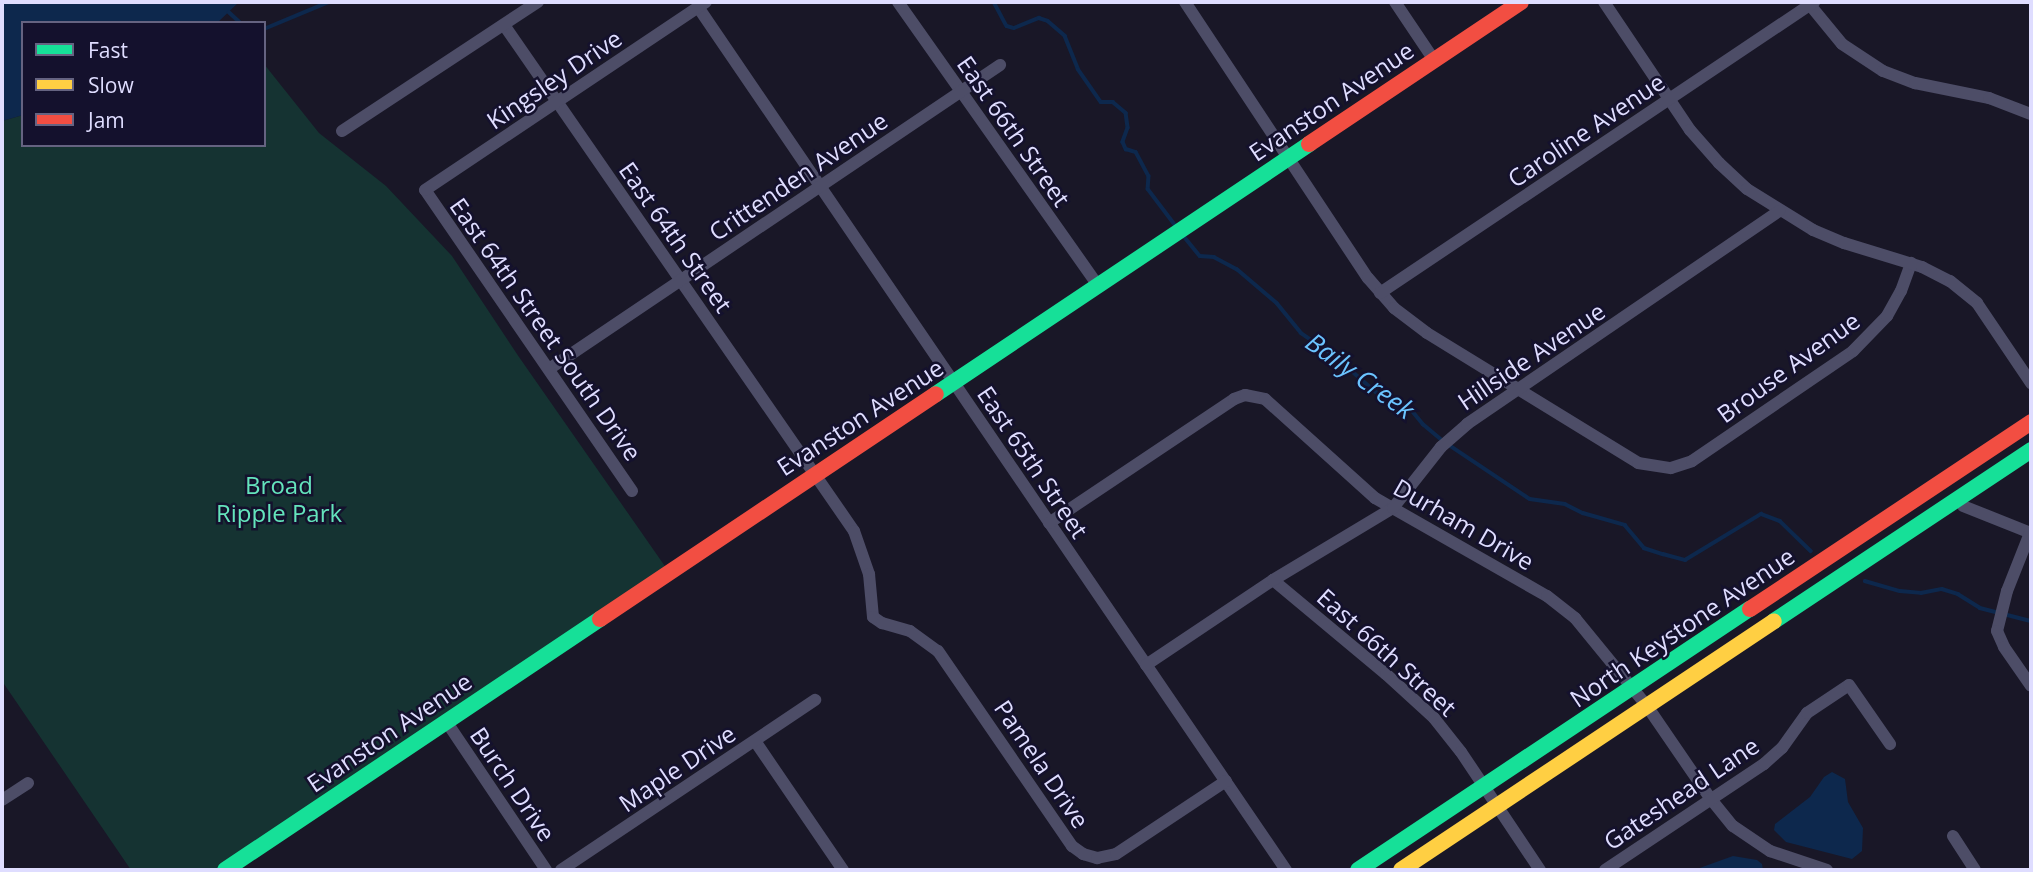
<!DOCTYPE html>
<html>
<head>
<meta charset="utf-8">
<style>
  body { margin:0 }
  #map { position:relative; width:2033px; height:872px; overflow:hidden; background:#191727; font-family:"Open Sans",sans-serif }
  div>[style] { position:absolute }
  .green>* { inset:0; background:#153332 }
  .water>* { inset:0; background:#0d284d }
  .stream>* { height:3.5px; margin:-1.75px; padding:0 1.75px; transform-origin:1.75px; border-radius:1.75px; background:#0d284d }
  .street>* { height:12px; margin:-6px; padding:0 6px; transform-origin:6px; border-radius:6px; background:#4d4d67 }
  .fast>* { height:16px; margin:-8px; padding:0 8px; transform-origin:8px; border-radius:8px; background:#16e098 }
  .slow>* { height:16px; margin:-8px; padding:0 8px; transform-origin:8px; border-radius:8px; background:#ffcf43 }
  .jam>* { height:16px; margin:-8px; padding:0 8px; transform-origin:8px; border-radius:8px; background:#f24e42 }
  span { translate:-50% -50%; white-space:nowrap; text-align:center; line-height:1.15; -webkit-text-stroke:5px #14112d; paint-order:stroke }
  .street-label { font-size:24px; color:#dfddff }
  .park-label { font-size:24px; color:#64e4bc }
  .water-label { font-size:26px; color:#6bc4ff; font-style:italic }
  .frame { position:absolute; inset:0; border:4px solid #dfddff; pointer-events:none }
  .legend { position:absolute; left:21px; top:21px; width:245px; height:126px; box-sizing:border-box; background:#14112d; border:2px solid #656381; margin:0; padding:9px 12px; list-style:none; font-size:21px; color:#dfddff }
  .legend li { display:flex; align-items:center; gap:14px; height:35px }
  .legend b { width:35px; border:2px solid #656381 }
</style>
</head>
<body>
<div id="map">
  <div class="green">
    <i style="clip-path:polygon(264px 64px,319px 133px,386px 186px,452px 256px,519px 357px,669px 572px,225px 870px,131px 870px,2px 681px,2px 121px,23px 115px,23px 145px,264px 145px)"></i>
  </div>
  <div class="water">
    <i style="clip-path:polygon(2px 2px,239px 2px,217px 23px,23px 23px,23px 115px,2px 121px)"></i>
    <i style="clip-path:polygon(1832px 772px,1845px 779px,1848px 802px,1863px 828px,1862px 851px,1852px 859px,1786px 842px,1774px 830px,1775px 824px,1810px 797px,1824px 777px)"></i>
    <i style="clip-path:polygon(1733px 856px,1757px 860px,1762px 864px,1763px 870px,1694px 870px)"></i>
  </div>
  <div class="stream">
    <i style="left:994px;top:2px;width:27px;rotate:62deg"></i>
    <i style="left:1007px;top:26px;width:7px;rotate:16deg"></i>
    <i style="left:1014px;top:28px;width:27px;rotate:-22deg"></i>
    <i style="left:1039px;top:18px;width:9px;rotate:18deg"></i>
    <i style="left:1048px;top:21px;width:23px;rotate:41deg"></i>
    <i style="left:1065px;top:36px;width:35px;rotate:68deg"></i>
    <i style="left:1078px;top:69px;width:40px;rotate:55.1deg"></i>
    <i style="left:1101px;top:102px;width:12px"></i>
    <i style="left:1113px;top:102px;width:17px;rotate:40deg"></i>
    <i style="left:1126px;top:113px;width:15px;rotate:82deg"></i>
    <i style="left:1128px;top:128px;width:15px;rotate:110deg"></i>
    <i style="left:1123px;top:142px;width:8px;rotate:67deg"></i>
    <i style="left:1126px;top:149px;width:10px;rotate:17deg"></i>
    <i style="left:1136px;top:152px;width:27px;rotate:62deg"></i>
    <i style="left:1149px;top:176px;width:13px;rotate:94deg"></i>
    <i style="left:1148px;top:189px;width:46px;rotate:52.9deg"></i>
    <i style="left:229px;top:12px;width:16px;rotate:43deg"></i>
    <i style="left:264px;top:29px;width:70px;rotate:-22.6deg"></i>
    <i style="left:1183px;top:235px;width:27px;rotate:51deg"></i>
    <i style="left:1200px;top:256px;width:14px;rotate:4deg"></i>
    <i style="left:1214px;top:257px;width:26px;rotate:28deg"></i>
    <i style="left:1237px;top:269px;width:52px;rotate:40.4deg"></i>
    <i style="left:1277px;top:303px;width:38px;rotate:51deg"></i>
    <i style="left:1301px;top:333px;width:42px;rotate:34.4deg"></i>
    <i style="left:1336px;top:357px;width:53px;rotate:41.2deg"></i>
    <i style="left:1376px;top:392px;width:38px;rotate:25deg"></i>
    <i style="left:1410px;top:408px;width:21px;rotate:51deg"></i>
    <i style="left:1423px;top:424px;width:26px;rotate:40deg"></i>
    <i style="left:1449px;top:445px;width:97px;rotate:33.7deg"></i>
    <i style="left:1530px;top:499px;width:35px;rotate:8deg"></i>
    <i style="left:1565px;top:504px;width:20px;rotate:27deg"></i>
    <i style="left:1583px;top:513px;width:44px;rotate:15.9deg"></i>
    <i style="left:1625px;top:525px;width:30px;rotate:50deg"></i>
    <i style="left:1644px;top:548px;width:20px;rotate:18deg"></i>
    <i style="left:1663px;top:554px;width:23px;rotate:15deg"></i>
    <i style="left:1685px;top:560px;width:89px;rotate:-31.2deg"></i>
    <i style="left:1761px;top:514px;width:20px;rotate:20deg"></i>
    <i style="left:1780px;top:521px;width:43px;rotate:44.1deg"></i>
    <i style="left:1865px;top:581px;width:36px;rotate:16deg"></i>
    <i style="left:1900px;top:591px;width:21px;rotate:5deg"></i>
    <i style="left:1921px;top:593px;width:21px;rotate:-11deg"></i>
    <i style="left:1942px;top:589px;width:17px;rotate:17deg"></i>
    <i style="left:1958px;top:594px;width:26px;rotate:32deg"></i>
    <i style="left:1980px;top:608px;width:53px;rotate:14.3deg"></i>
  </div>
  <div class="street">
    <i style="left:898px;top:2px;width:344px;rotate:54.8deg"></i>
    <i style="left:1185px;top:2px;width:331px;rotate:56.5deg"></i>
    <i style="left:1368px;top:278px;width:40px;rotate:49deg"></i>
    <i style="left:1394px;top:308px;width:41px;rotate:37.1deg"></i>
    <i style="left:1427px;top:333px;width:248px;rotate:31.6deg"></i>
    <i style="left:1638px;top:463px;width:33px;rotate:9deg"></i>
    <i style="left:1671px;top:468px;width:22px;rotate:-18deg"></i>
    <i style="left:1692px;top:461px;width:195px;rotate:-34.3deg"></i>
    <i style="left:1853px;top:351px;width:49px;rotate:-45.8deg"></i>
    <i style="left:1887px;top:316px;width:29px;rotate:-61deg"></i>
    <i style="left:1901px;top:291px;width:30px;rotate:-70deg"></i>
    <i style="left:1395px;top:2px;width:70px;rotate:56.1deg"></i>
    <i style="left:1604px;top:2px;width:154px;rotate:56.1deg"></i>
    <i style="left:1690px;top:130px;width:44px;rotate:48.7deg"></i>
    <i style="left:1719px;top:163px;width:38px;rotate:43deg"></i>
    <i style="left:1747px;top:189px;width:78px;rotate:31.8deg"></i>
    <i style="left:1813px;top:230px;width:34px;rotate:23deg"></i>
    <i style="left:1844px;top:243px;width:82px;rotate:17.1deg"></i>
    <i style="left:1922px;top:267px;width:31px;rotate:27deg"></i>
    <i style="left:1950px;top:281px;width:35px;rotate:39deg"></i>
    <i style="left:1977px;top:303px;width:97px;rotate:56deg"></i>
    <i style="left:1810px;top:5px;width:50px;rotate:50.6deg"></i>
    <i style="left:1842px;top:44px;width:49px;rotate:33.4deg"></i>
    <i style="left:1883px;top:71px;width:34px;rotate:21deg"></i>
    <i style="left:1915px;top:83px;width:76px;rotate:11.5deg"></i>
    <i style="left:1989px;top:98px;width:45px;rotate:20.9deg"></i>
    <i style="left:698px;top:7px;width:1044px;rotate:55.73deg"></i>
    <i style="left:504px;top:25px;width:615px;rotate:55.33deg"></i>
    <i style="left:854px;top:531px;width:46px;rotate:70.8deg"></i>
    <i style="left:869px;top:574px;width:43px;rotate:84.7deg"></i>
    <i style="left:873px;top:617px;width:11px;rotate:34deg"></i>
    <i style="left:882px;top:623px;width:29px;rotate:16deg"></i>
    <i style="left:910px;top:631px;width:34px;rotate:36deg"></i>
    <i style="left:938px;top:651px;width:237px;rotate:55.5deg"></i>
    <i style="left:1072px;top:846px;width:14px;rotate:36deg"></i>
    <i style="left:1083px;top:854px;width:15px;rotate:16deg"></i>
    <i style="left:1097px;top:858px;width:19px;rotate:-12deg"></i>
    <i style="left:1116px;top:854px;width:132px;rotate:-33.6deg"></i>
    <i style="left:342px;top:131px;width:235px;rotate:-33.4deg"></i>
    <i style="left:1380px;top:293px;width:523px;rotate:-33.84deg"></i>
    <i style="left:549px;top:369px;width:544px;rotate:-33.98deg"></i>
    <i style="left:632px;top:491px;width:365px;rotate:-124.5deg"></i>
    <i style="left:425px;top:190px;width:338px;rotate:-33.8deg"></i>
    <i style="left:1963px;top:506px;width:73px;rotate:21.7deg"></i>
    <i style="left:1049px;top:523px;width:223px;rotate:-33.8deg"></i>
    <i style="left:1234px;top:399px;width:12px;rotate:-20deg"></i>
    <i style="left:1245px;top:395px;width:20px;rotate:11deg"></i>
    <i style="left:1265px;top:399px;width:148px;rotate:42deg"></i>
    <i style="left:1375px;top:498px;width:198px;rotate:29.7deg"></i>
    <i style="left:1547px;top:596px;width:36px;rotate:38deg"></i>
    <i style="left:1575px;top:618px;width:114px;rotate:50.7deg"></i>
    <i style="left:1647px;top:706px;width:112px;rotate:55.6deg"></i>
    <i style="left:1710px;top:798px;width:36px;rotate:51deg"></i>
    <i style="left:1733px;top:826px;width:45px;rotate:34deg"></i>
    <i style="left:1770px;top:851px;width:60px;rotate:18.4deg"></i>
    <i style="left:2030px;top:533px;width:62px;rotate:111.6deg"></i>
    <i style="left:2007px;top:591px;width:41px;rotate:104deg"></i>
    <i style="left:1997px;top:631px;width:17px;rotate:66deg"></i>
    <i style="left:2004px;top:647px;width:47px;rotate:55.3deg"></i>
    <i style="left:1273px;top:580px;width:147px;rotate:39.8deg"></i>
    <i style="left:1386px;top:674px;width:65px;rotate:42.5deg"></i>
    <i style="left:1434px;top:718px;width:43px;rotate:51.5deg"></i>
    <i style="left:1461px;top:752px;width:142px;rotate:56.2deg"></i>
    <i style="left:1146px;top:665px;width:153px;rotate:-33.8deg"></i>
    <i style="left:1273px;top:580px;width:140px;rotate:-31deg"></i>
    <i style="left:1393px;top:508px;width:78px;rotate:-51.8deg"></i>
    <i style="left:1441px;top:447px;width:35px;rotate:-41deg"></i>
    <i style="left:1467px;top:424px;width:378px;rotate:-34.3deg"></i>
    <i style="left:446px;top:721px;width:179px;rotate:56.1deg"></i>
    <i style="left:755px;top:741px;width:156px;rotate:55.7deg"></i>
    <i style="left:2px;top:800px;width:31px;rotate:-33deg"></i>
    <i style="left:1953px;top:836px;width:40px;rotate:57.1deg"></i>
    <i style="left:561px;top:870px;width:306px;rotate:-33.8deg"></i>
    <i style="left:1605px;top:870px;width:191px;rotate:-33.7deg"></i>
    <i style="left:1764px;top:764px;width:24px;rotate:-42deg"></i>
    <i style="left:1782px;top:748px;width:43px;rotate:-54.5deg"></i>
    <i style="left:1807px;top:713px;width:50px;rotate:-33.7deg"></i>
    <i style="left:1849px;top:685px;width:72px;rotate:55.2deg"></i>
  </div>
  <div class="fast">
    <i style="left:936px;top:394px;width:449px;rotate:-33.8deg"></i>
    <i style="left:1774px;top:621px;width:309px;rotate:-33.6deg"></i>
    <i style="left:225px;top:870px;width:451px;rotate:-33.8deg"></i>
    <i style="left:1358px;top:870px;width:471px;rotate:-33.7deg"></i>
  </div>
  <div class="slow">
    <i style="left:1401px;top:870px;width:448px;rotate:-33.7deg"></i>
  </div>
  <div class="jam">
    <i style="left:1309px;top:144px;width:255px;rotate:-33.8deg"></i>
    <i style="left:1750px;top:609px;width:338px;rotate:-33.6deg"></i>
    <i style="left:600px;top:619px;width:404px;rotate:-33.8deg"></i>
  </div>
  <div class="street-label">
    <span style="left:554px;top:79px;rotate:-34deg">Kingsley Drive</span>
    <span style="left:1331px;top:101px;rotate:-34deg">Evanston Avenue</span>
    <span style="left:1586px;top:130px;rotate:-34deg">Caroline Avenue</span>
    <span style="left:1014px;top:131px;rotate:55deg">East 66th Street</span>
    <span style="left:798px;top:176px;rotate:-34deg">Crittenden Avenue</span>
    <span style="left:676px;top:237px;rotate:55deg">East 64th Street</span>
    <span style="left:546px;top:329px;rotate:55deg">East 64th Street South Drive</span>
    <span style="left:1531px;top:356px;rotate:-34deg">Hillside Avenue</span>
    <span style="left:1788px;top:367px;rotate:-36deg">Brouse Avenue</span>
    <span style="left:860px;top:417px;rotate:-33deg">Evanston Avenue</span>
    <span style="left:1033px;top:462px;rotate:56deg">East 65th Street</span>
    <span style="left:1464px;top:524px;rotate:30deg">Durham Drive</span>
    <span style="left:1682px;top:627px;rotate:-34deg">North Keystone Avenue</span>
    <span style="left:1387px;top:652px;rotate:42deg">East 66th Street</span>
    <span style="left:389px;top:732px;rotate:-34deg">Evanston Avenue</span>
    <span style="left:1042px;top:764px;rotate:56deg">Pamela Drive</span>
    <span style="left:677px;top:768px;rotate:-34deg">Maple Drive</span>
    <span style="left:513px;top:784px;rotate:56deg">Burch Drive</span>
    <span style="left:1681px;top:793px;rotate:-34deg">Gateshead Lane</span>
  </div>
  <div class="park-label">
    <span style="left:279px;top:499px">Broad<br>Ripple Park</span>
  </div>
  <div class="water-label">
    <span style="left:1360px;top:376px;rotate:36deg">Baily Creek</span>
  </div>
  <div class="frame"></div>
  <ul class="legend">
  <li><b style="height:9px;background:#16e098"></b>Fast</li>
  <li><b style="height:9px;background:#ffcf43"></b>Slow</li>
  <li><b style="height:9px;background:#f24e42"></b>Jam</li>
  </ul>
</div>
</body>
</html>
